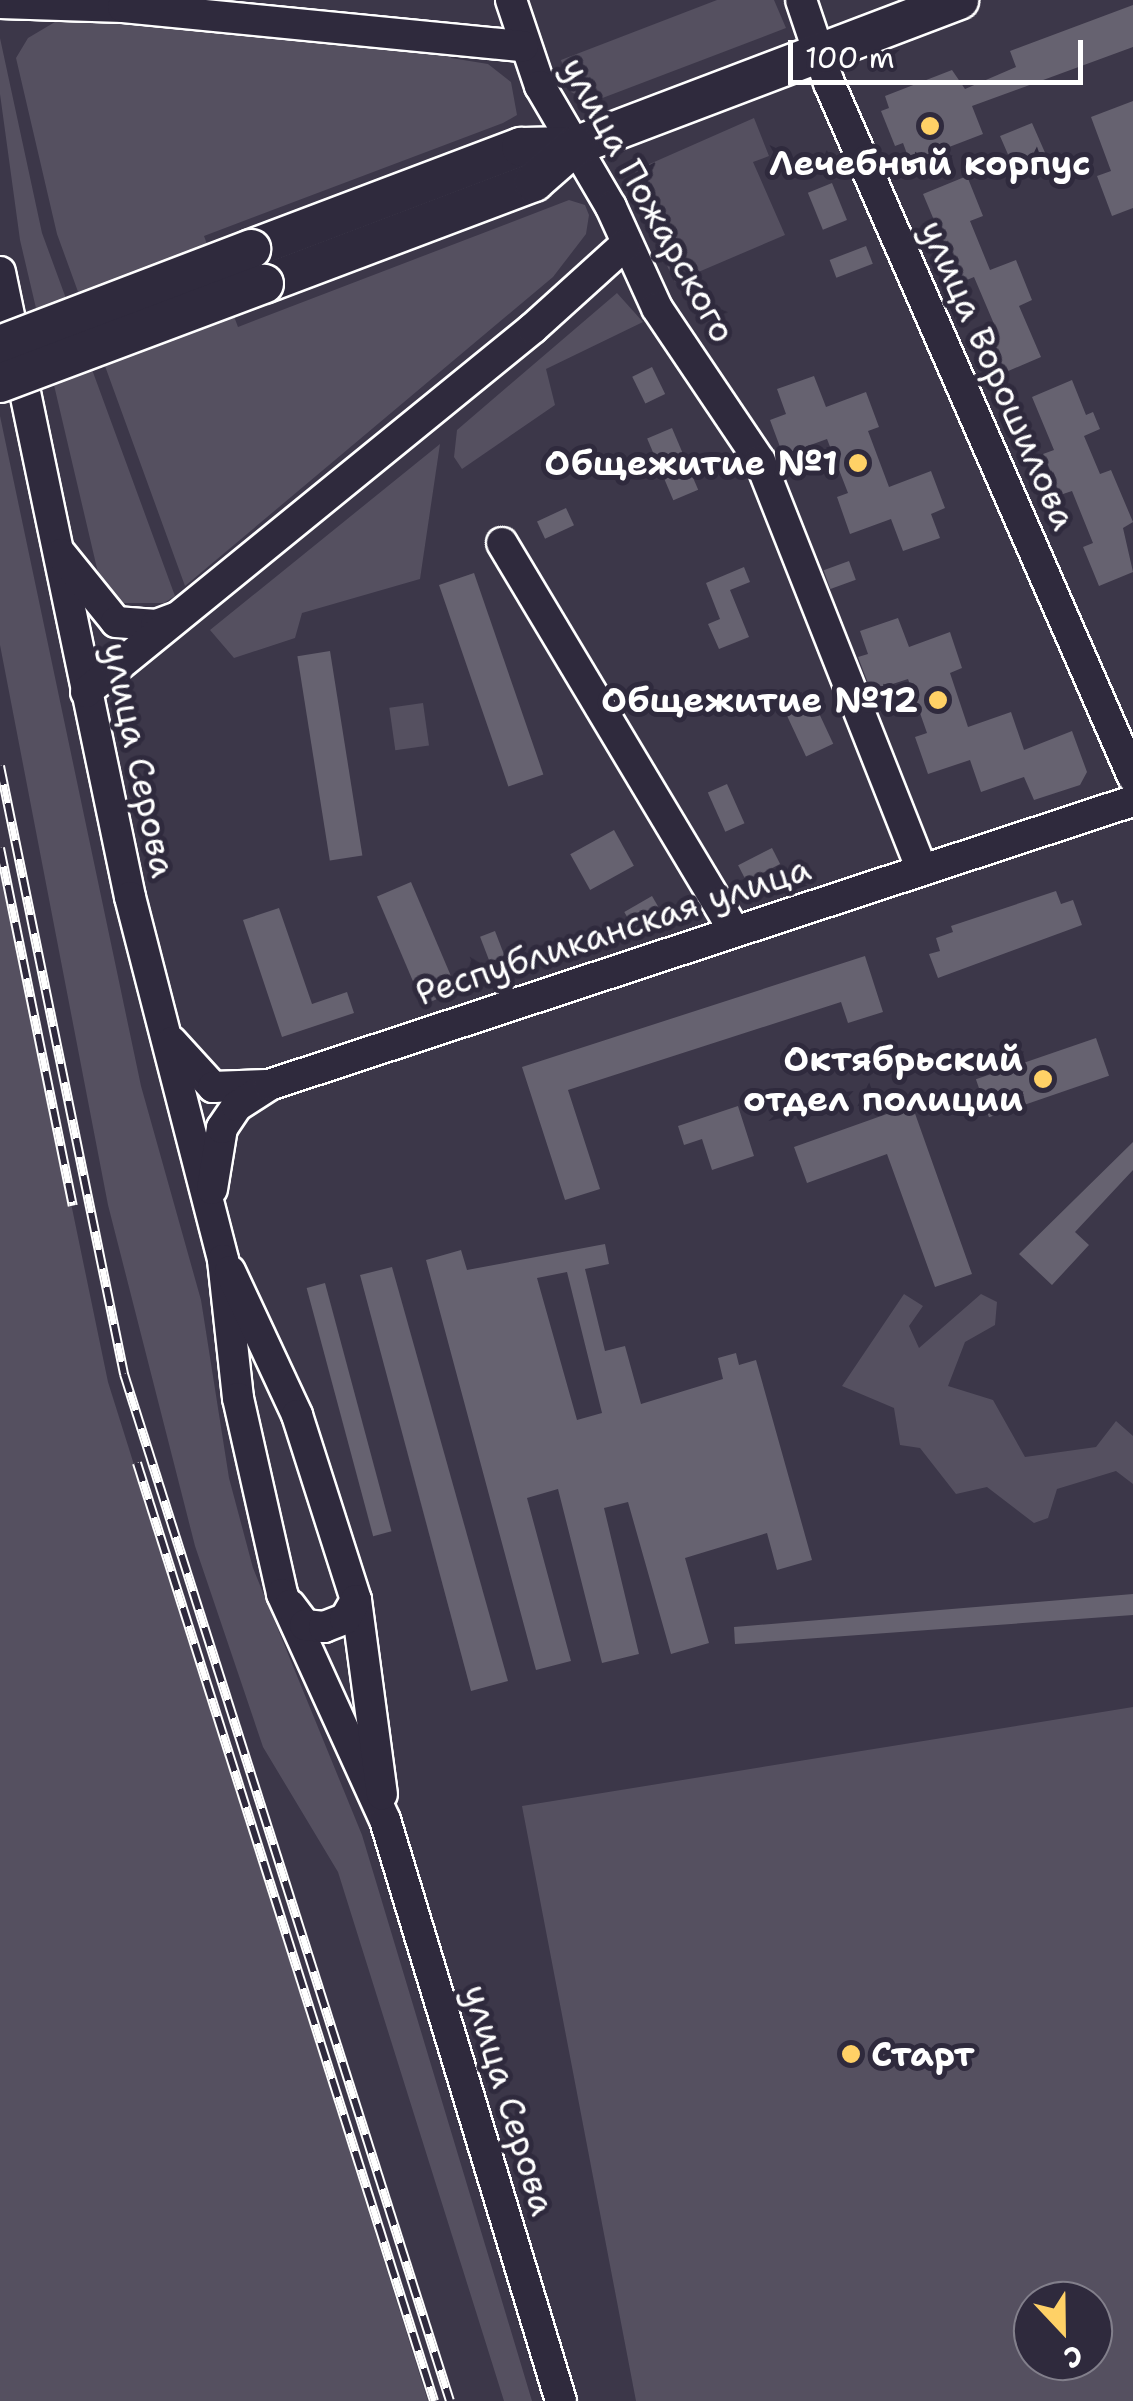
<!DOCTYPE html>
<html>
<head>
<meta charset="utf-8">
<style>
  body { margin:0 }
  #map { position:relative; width:1133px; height:2401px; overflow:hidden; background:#3c3749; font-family:"Shantell Sans",sans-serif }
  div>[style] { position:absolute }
  .green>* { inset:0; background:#555060; transform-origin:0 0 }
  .building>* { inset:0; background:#666270; transform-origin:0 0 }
  .roads { filter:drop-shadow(2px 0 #fff) drop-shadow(-2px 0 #fff) drop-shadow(0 2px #fff) drop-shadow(0 -2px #fff) }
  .minor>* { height:30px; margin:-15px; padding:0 15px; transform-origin:15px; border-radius:15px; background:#2f2a3d }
  .major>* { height:38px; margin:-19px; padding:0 19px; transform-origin:19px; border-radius:19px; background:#2f2a3d }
  .rail>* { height:10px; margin-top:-5px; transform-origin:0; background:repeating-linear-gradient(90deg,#2f2a3d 0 19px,#fff 0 38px); box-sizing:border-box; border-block:2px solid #fff }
  .bridges { filter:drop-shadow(2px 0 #fff) drop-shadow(-2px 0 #fff) drop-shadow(0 2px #fff) drop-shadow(0 -2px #fff) }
  .major-bridge>* { height:38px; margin:-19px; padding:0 19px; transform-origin:19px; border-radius:19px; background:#2f2a3d }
  .dots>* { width:28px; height:28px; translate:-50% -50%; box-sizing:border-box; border:5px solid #2f2a3d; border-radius:50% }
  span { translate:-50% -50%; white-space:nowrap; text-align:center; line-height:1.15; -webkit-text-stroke:10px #2f2a3d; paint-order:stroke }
  .poi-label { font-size:35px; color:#fff; font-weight:700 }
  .right { translate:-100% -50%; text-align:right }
  .left { translate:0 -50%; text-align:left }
  .street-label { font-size:35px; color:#fff }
  .north { position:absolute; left:1013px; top:2281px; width:100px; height:100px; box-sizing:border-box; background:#2f2a3d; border:2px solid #827f8b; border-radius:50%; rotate:158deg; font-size:28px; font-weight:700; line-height:40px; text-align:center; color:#fff }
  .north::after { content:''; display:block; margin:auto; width:35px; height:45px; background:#ffd166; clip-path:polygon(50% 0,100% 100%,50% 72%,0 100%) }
  .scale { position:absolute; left:788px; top:40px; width:295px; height:45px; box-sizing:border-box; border:5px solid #fff; border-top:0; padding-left:12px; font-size:30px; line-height:35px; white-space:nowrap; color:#fff; -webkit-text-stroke:8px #2f2a3d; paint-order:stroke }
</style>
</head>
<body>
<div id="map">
  <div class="green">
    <i style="clip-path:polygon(717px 0,774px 0,786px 28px,592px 102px,571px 92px,561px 60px)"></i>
    <i style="clip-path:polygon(60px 19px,448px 52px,451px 58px,488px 64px,511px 82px,517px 115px,503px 123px,204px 236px,238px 327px,569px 200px,585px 205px,589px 215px,586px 234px,553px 277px,185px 586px,57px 234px,16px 58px,28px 38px)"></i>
    <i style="clip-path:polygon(0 38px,42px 233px,175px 596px,164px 603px,113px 603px,99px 577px,20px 240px,0 94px)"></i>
    <i style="clip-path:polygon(754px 118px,769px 156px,753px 162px,785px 235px,675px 282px,629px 188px,636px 170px)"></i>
    <i style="clip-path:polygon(617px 293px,643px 322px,546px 369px,555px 405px,462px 469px,454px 457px,457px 430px)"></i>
    <i style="clip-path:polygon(0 416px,141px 1086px,201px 1300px,229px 1478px,253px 1568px,362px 1835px,532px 2401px,504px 2401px,338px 1872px,263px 1747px,195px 1546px,108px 1205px,0 645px)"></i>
    <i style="clip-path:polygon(440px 444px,420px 579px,302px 613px,295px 638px,234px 658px,210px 630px)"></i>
    <i style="left:423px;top:703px;width:43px;height:34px;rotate:82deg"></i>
    <i style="clip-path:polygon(0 860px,108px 1382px,428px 2401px,0 2401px)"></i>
    <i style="clip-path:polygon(904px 1294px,923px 1306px,909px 1326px,919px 1348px,981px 1294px,997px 1302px,995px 1325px,965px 1342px,948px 1386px,993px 1400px,1025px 1457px,1096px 1447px,1116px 1421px,1133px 1436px,1133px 1484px,1116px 1471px,1057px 1489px,1048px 1518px,1034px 1523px,987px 1487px,956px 1494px,920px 1448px,900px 1445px,894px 1408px,842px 1386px)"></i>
    <i style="clip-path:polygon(evenodd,1133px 1707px,1133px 2401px,636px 2401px,522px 1806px,1133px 1707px,1033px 2301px,1093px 2301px,1093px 2361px,1033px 2361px,1033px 2301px)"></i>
  </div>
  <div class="building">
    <i style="clip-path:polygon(1133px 5px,1133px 47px,972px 106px,983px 134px,910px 162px,903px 143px,895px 146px,881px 111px,889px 108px,885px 96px,952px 70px,965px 89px,1016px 67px,1010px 51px)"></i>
    <i style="clip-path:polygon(1133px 101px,1133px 208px,1112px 216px,1097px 176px,1111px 171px,1091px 117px)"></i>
    <i style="clip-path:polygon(1032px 123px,1050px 164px,1029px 173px,1025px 162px,1013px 166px,1000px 136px)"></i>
    <i style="clip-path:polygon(967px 176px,983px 216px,970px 221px,990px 270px,1016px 260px,1032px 300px,1019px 306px,1041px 357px,999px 375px,983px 337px,997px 331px,974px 277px,950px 287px,934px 248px,944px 244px,923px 194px)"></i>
    <i style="left:832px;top:183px;width:40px;height:26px;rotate:68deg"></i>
    <i style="left:866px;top:246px;width:19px;height:39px;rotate:69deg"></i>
    <i style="left:652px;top:367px;width:30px;height:22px;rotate:64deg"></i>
    <i style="clip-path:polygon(814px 376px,826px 407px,866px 392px,879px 427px,868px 431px,889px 487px,931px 471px,945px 508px,931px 514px,940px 538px,903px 551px,891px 519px,850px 534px,837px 497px,848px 493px,827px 439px,783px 455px,770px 420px,786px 414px,777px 389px)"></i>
    <i style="clip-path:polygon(1072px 380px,1086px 415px,1093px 412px,1100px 429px,1084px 436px,1100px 474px,1111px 470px,1133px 522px,1123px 528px,1133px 572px,1099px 586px,1083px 547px,1093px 543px,1072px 491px,1060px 495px,1043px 454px,1054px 450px,1032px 397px)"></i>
    <i style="left:672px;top:428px;width:67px;height:27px;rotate:67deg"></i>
    <i style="left:566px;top:508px;width:19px;height:32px;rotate:65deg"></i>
    <i style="left:849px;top:561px;width:20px;height:27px;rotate:70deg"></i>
    <i style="clip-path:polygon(744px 567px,750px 582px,730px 590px,749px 637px,719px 649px,708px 624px,720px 619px,706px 583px)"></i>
    <i style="left:474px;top:573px;width:213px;height:37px;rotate:71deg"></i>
    <i style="clip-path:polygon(898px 618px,909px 647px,950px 632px,962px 668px,950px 673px,968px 727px,1011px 712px,1024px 750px,1072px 731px,1087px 772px,1080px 785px,1034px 800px,1024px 777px,981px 792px,970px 760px,928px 774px,915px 737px,927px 733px,908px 679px,871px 691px,858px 657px,868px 654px,860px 631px)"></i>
    <i style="left:330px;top:651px;width:207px;height:33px;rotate:81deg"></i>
    <i style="left:810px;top:694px;width:55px;height:30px;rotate:65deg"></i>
    <i style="left:727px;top:784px;width:43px;height:21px;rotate:66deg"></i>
    <i style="left:614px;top:830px;width:41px;height:50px;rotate:61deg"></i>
    <i style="left:772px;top:848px;width:18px;height:38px;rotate:63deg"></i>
    <i style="left:411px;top:882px;width:118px;height:37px;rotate:67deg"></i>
    <i style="clip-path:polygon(1056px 891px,1061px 904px,1073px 900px,1082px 925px,938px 978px,929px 954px,940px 951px,936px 938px,953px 932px,951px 926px)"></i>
    <i style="left:652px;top:896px;width:22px;height:32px;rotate:60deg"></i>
    <i style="clip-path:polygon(279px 908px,312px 1004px,347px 992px,354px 1013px,282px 1037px,243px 920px)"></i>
    <i style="left:495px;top:931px;width:34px;height:16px;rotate:69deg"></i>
    <i style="clip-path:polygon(865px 956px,883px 1012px,848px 1023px,841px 1002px,568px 1090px,600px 1189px,565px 1200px,522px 1067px)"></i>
    <i style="left:1096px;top:1038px;width:40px;height:127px;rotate:71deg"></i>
    <i style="clip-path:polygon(912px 1105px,972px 1274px,935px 1287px,887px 1154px,807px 1183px,794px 1147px)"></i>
    <i style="clip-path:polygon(738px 1106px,754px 1156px,712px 1170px,702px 1139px,684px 1145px,678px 1126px)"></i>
    <i style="clip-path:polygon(1133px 1142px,1133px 1170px,1075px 1232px,1089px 1245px,1052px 1285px,1019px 1254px)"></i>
    <i style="clip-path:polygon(evenodd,605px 1244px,609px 1264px,585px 1269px,605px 1351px,625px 1346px,641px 1404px,723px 1379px,718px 1358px,736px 1353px,739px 1365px,756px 1360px,812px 1560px,777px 1570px,767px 1533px,685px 1558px,709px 1643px,671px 1654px,628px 1502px,604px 1508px,639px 1654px,602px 1663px,558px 1489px,527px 1498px,571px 1661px,536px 1670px,426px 1260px,461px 1250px,467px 1270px,605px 1244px,567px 1272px,602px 1413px,577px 1420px,537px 1278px,567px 1272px)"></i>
    <i style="clip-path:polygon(392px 1267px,508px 1681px,471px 1691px,360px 1275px)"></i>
    <i style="left:325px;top:1283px;width:257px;height:19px;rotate:75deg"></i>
    <i style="clip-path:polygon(1133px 1594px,1133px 1615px,735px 1644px,734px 1627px)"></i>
  </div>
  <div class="roads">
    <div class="minor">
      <i style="left:511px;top:0;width:91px;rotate:71.4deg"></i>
      <i style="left:540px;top:86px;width:140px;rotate:59.6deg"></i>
      <i style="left:611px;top:207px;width:111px;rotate:65.5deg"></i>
      <i style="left:657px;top:308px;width:184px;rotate:56.1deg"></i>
      <i style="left:760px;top:461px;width:440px;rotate:68.4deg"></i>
      <i style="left:801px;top:0;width:88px;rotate:71.4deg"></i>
      <i style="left:829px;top:83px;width:758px;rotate:66.34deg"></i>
      <i style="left:0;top:3px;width:123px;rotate:1.9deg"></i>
      <i style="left:123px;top:7px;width:402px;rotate:5.6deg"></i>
      <i style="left:0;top:272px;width:638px;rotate:78.25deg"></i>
      <i style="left:130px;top:897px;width:375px;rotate:75.6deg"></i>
      <i style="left:223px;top:1260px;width:139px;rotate:83.8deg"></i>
      <i style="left:238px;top:1398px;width:201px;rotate:77.3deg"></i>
      <i style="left:282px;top:1594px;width:248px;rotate:65.5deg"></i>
      <i style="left:385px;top:1820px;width:607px;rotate:73.15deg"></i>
      <i style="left:502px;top:543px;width:450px;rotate:59.1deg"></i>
      <i style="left:61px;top:554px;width:87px;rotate:51deg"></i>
      <i style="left:116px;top:622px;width:40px;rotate:4.3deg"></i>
      <i style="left:156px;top:625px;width:20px;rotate:-20deg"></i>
      <i style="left:86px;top:692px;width:576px;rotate:-39.16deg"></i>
      <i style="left:533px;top:328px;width:125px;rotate:-42.1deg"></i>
      <i style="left:172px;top:1042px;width:61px;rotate:47.7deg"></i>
      <i style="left:213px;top:1087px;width:53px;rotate:-2.2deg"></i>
      <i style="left:212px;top:1189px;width:62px;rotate:-80.7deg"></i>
      <i style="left:222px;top:1128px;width:27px;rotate:-56deg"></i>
      <i style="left:237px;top:1106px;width:38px;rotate:-33deg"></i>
      <i style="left:269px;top:1085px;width:909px;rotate:-18.2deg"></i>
      <i style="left:230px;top:1271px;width:159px;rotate:65deg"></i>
      <i style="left:297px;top:1415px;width:194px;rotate:72.3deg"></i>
      <i style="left:356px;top:1600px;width:196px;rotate:82.4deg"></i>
      <i style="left:290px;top:1605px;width:25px;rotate:53deg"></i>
      <i style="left:305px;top:1625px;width:19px;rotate:6deg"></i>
      <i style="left:324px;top:1627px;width:22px;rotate:-21deg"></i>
      <i style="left:345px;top:1619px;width:22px;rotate:-60deg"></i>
    </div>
    <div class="major">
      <i style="left:251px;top:249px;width:289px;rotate:-20.7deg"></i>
      <i style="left:521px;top:147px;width:54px;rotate:-1.1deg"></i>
      <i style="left:575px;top:146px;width:411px;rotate:-20.8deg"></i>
      <i style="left:264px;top:284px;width:289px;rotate:-20.7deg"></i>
      <i style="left:534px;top:182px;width:55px;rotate:-41.3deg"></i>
    </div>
  </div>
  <div class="rail">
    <i style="left:0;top:766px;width:621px;rotate:78.47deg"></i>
    <i style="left:124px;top:1374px;width:1077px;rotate:72.39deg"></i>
    <i style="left:0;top:848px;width:365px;rotate:78.5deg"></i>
    <i style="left:137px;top:1463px;width:984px;rotate:72.43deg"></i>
  </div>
  <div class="bridges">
    <div class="major-bridge">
      <i style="left:0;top:345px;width:269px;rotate:-20.9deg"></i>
      <i style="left:0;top:383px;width:282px;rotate:-20.6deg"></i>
    </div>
  </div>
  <div class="dots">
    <i style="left:930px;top:126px;background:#ffd166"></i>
    <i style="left:858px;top:463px;background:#ffd166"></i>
    <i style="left:938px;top:700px;background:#ffd166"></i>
    <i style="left:1043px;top:1079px;background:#ffd166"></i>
    <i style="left:851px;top:2054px;background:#ffd166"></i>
  </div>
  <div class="poi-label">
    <span style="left:930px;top:163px">Лечебный корпус</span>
    <span class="right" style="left:838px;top:463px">Общежитие №1</span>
    <span class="right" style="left:918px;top:700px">Общежитие №12</span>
    <span class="right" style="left:1023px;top:1079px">Октябрьский<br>отдел полиции</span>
    <span class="left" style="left:871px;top:2054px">Старт</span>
  </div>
  <div class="street-label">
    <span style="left:648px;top:200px;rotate:61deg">улица Пожарского</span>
    <span style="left:998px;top:375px;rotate:66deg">улица Ворошилова</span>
    <span style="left:139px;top:760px;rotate:78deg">улица Серова</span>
    <span style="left:613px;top:931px;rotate:-18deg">Республиканская улица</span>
    <span style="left:509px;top:2100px;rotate:73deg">улица Серова</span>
  </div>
  <div class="north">С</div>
  <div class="scale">100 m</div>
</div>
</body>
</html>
